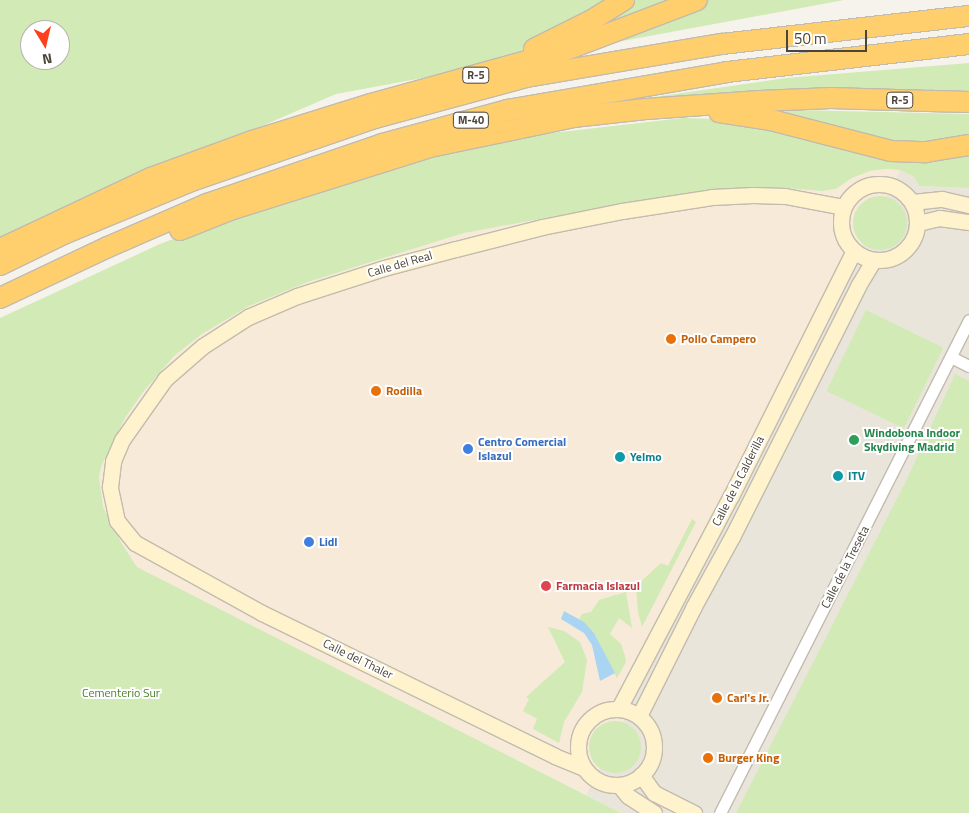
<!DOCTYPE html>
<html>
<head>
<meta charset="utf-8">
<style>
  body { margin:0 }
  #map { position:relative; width:969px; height:813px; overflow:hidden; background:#f6f3ec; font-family:"Titillium Web",sans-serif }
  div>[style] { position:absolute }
  .residential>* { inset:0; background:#eae5da }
  .commercial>* { inset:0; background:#f7ead8 }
  .green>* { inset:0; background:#d2eab5; transform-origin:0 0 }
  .round { border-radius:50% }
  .water>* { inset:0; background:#a9d4f2 }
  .roads { filter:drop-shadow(1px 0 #c2bbae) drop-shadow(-1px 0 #c2bbae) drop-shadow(0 1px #c2bbae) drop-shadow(0 -1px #c2bbae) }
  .street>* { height:11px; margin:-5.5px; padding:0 5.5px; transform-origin:5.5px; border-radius:5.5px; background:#fff }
  .secondary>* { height:15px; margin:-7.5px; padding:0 7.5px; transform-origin:7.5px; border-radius:7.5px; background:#fff3cd }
  .secondary>.ring { margin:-7.5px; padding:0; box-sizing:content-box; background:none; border:15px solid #fff3cd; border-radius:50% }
  .highway>* { height:20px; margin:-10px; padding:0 10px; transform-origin:10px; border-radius:10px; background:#ffcf6e }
  .dots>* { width:14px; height:14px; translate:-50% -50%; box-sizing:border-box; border:2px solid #fff; border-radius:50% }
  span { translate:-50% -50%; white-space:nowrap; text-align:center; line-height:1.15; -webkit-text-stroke:4px #fff; paint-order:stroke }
  .shield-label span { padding:1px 4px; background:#fff; border:1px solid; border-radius:4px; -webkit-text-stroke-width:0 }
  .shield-label { font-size:11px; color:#4b4439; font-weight:700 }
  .street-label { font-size:12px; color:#4b4439 }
  .food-label { font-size:12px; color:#c56008; font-weight:700 }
  .left { translate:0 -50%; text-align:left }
  .leisure-label { font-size:12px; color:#27864d; font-weight:700 }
  .shop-label { font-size:12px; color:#366cbe; font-weight:700 }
  .culture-label { font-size:12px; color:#0d838f; font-weight:700 }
  .health-label { font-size:12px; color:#be3a42; font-weight:700 }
  .park-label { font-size:12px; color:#4a7f2a }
  .north { position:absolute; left:20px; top:20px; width:50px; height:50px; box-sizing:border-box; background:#fff; border:1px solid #b7b4b0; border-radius:50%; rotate:171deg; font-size:14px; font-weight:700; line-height:20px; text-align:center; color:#4b4439 }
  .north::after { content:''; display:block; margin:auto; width:18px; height:22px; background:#fc3f1d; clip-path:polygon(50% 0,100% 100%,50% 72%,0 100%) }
  .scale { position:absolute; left:786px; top:30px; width:81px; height:22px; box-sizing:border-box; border:2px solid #4b4439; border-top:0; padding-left:6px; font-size:15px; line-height:18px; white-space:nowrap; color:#4b4439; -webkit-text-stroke:4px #fff; paint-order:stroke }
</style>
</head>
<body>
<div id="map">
  <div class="residential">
    <i style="clip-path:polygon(900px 170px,914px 177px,919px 186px,969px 188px,969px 813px,621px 813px,586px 795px)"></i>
  </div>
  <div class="commercial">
    <i style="clip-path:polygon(886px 169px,900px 170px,586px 795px,137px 567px,122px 544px,102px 507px,99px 478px,101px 467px,125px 418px,143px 392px,174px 356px,202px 334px,249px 306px,308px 282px,464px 233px,616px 205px,721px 189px,771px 187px,822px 191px,836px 189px,852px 178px,870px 171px)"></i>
  </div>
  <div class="green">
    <i style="clip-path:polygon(evenodd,0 0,844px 0,336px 94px,0 239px,0 0,30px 30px,60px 30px,60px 60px,30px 60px,30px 30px)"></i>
    <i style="clip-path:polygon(969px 63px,969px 96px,784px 90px,647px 98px,786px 78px)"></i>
    <i style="clip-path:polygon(751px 109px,969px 114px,969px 188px,919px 186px,914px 177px,900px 170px,886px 169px,870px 171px,852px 178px,836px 189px,822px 191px,771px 187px,721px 189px,616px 205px,464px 233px,387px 257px,308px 282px,249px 306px,202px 334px,174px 356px,143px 392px,125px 418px,101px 467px,99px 478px,103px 507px,122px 544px,137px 567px,621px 813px,0 813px,0 318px,160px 244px,233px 216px,432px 152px,552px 133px,683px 118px,715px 119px,895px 146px)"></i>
    <i class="round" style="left:853px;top:196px;width:54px;height:54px"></i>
    <i style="left:866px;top:310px;width:86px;height:90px;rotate:26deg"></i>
    <i style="clip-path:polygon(955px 374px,969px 381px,969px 813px,736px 813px,906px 481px)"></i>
    <i style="clip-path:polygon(692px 519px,696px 522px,642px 627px,638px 612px,636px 586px,661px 563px,668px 566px)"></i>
    <i style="clip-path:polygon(626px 592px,632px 628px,619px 618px,610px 634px,621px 644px,625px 656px,626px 662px,617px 678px,594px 633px,579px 619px,582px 614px,591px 612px,599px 600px)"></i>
    <i style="clip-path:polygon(548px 627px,564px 631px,580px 642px,587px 660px,582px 692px,564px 722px,559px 743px,533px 729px,537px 719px,523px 711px,529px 699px,526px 697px,565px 662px)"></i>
    <i class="round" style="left:589px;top:721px;width:52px;height:52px"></i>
  </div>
  <div class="water">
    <i style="clip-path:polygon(564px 611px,584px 622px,594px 633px,615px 673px,600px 681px,592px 645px,584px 633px,561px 619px)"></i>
  </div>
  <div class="roads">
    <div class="street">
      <i style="left:951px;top:357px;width:20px;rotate:27deg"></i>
      <i style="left:720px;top:813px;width:552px;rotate:-63.2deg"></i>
    </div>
    <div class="secondary">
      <i class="ring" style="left:841px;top:184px;width:61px;height:61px"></i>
      <i style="left:912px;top:202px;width:30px;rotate:-6deg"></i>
      <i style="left:942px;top:199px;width:28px;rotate:13deg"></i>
      <i style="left:918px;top:223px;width:22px;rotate:-13deg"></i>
      <i style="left:939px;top:218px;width:30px;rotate:8deg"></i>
      <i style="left:619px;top:708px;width:240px;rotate:-62.2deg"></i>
      <i style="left:731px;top:496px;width:273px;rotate:-63.4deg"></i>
      <i class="ring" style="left:578px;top:709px;width:61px;height:61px"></i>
      <i style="left:639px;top:716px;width:123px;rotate:-63.4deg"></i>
      <i style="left:694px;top:606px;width:79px;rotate:-61.2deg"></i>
      <i style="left:732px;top:537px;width:281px;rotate:-63.3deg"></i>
      <i style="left:858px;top:286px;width:29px;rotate:-59deg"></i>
      <i style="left:584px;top:768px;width:31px;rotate:-158deg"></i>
      <i style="left:555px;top:756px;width:326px;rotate:-154deg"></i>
      <i style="left:262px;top:613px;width:145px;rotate:-151.1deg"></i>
      <i style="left:135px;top:543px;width:28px;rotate:-129deg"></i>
      <i style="left:117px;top:521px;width:35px;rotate:-102deg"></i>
      <i style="left:110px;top:487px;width:26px;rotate:-83deg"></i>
      <i style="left:113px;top:461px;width:23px;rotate:-67deg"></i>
      <i style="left:122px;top:440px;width:75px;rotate:-54.8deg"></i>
      <i style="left:165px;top:379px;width:50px;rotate:-41deg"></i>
      <i style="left:203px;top:346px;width:54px;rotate:-32.8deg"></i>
      <i style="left:248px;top:317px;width:53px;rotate:-23.2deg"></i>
      <i style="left:297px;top:296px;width:91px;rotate:-17.8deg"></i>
      <i style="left:384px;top:268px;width:74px;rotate:-14.8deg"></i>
      <i style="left:456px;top:249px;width:89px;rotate:-14.3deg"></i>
      <i style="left:542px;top:227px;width:82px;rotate:-11.3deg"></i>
      <i style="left:622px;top:211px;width:91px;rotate:-8.8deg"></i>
      <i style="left:712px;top:197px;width:41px;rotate:-2.8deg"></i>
      <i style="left:753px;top:195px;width:32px;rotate:2deg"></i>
      <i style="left:785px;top:196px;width:59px;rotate:10.7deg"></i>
      <i style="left:641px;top:775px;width:22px;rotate:54deg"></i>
      <i style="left:654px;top:793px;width:45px;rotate:26.6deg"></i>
      <i style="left:619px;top:785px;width:14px;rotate:51deg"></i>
      <i style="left:628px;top:796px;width:31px;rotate:33deg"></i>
    </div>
    <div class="highway">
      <i style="left:534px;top:49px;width:65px;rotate:-26.6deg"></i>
      <i style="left:592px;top:20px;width:38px;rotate:-32deg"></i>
      <i style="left:719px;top:112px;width:53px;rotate:8.7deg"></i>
      <i style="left:771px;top:120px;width:124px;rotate:14.5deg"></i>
      <i style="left:891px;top:151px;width:35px;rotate:2deg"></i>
      <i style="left:926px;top:152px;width:44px;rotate:-9.2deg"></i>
      <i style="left:180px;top:230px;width:54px;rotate:-21.8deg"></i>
      <i style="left:230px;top:210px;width:210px;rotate:-17.5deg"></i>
      <i style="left:430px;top:147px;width:146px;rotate:-11.8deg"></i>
      <i style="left:573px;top:117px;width:73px;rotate:-6.3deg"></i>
      <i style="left:646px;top:109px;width:114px;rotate:-4deg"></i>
      <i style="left:760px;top:101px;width:71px;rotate:-2.4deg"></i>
      <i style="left:831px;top:98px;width:138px;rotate:1.7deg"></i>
      <i style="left:0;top:249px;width:167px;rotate:-25.2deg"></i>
      <i style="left:151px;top:178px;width:108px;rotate:-20.1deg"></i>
      <i style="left:252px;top:141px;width:125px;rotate:-17.3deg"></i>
      <i style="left:371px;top:104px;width:199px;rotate:-15.4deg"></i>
      <i style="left:563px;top:51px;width:143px;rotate:-20.8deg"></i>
      <i style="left:0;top:265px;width:73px;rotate:-25.9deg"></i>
      <i style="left:66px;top:233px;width:139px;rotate:-22.5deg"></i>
      <i style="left:194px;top:180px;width:191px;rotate:-18.9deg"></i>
      <i style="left:375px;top:118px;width:156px;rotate:-15.2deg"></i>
      <i style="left:526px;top:77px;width:199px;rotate:-9.6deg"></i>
      <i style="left:722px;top:44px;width:249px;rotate:-6.5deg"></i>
      <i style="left:0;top:298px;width:119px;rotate:-25.3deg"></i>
      <i style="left:108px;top:247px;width:108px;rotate:-23.5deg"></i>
      <i style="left:207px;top:204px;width:185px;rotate:-18.9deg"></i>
      <i style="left:382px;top:144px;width:131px;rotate:-15.1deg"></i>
      <i style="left:508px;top:110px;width:222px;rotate:-9.8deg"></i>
      <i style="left:727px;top:72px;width:244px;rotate:-6.6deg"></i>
    </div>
  </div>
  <div class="dots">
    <i style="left:671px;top:339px;background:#e8710a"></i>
    <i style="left:376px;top:391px;background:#e8710a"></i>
    <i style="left:854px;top:440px;background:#2e9e5b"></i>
    <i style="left:468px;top:449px;background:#3f7fe0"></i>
    <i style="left:620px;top:457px;background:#0f9aa8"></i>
    <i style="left:838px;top:476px;background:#0f9aa8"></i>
    <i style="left:309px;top:542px;background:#3f7fe0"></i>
    <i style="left:546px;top:586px;background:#e0444e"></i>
    <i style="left:717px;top:698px;background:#e8710a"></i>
    <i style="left:708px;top:758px;background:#e8710a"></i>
  </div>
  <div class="shield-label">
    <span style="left:476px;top:75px">R-5</span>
    <span style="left:900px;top:100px">R-5</span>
    <span style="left:471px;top:120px">M-40</span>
  </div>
  <div class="street-label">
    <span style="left:400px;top:264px;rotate:-16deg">Calle del Real</span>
    <span style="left:738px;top:481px;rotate:-63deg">Calle de la Calderilla</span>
    <span style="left:845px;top:567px;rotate:-63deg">Calle de la Treseta</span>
    <span style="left:358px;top:659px;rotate:26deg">Calle del Thaler</span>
  </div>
  <div class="food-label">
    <span class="left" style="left:681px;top:339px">Pollo Campero</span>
    <span class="left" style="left:386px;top:391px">Rodilla</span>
    <span class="left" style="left:727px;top:698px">Carl's Jr.</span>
    <span class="left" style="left:718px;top:758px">Burger King</span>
  </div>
  <div class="leisure-label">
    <span class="left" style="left:864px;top:440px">Windobona Indoor<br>Skydiving Madrid</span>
  </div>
  <div class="shop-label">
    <span class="left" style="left:478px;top:449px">Centro Comercial<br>Islazul</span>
    <span class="left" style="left:319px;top:542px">Lidl</span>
  </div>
  <div class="culture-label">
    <span class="left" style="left:630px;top:457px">Yelmo</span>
    <span class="left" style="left:848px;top:476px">ITV</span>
  </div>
  <div class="health-label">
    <span class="left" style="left:556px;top:586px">Farmacia Islazul</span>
  </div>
  <div class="park-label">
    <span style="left:121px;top:693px">Cementerio Sur</span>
  </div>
  <div class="north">N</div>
  <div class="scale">50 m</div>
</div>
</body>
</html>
